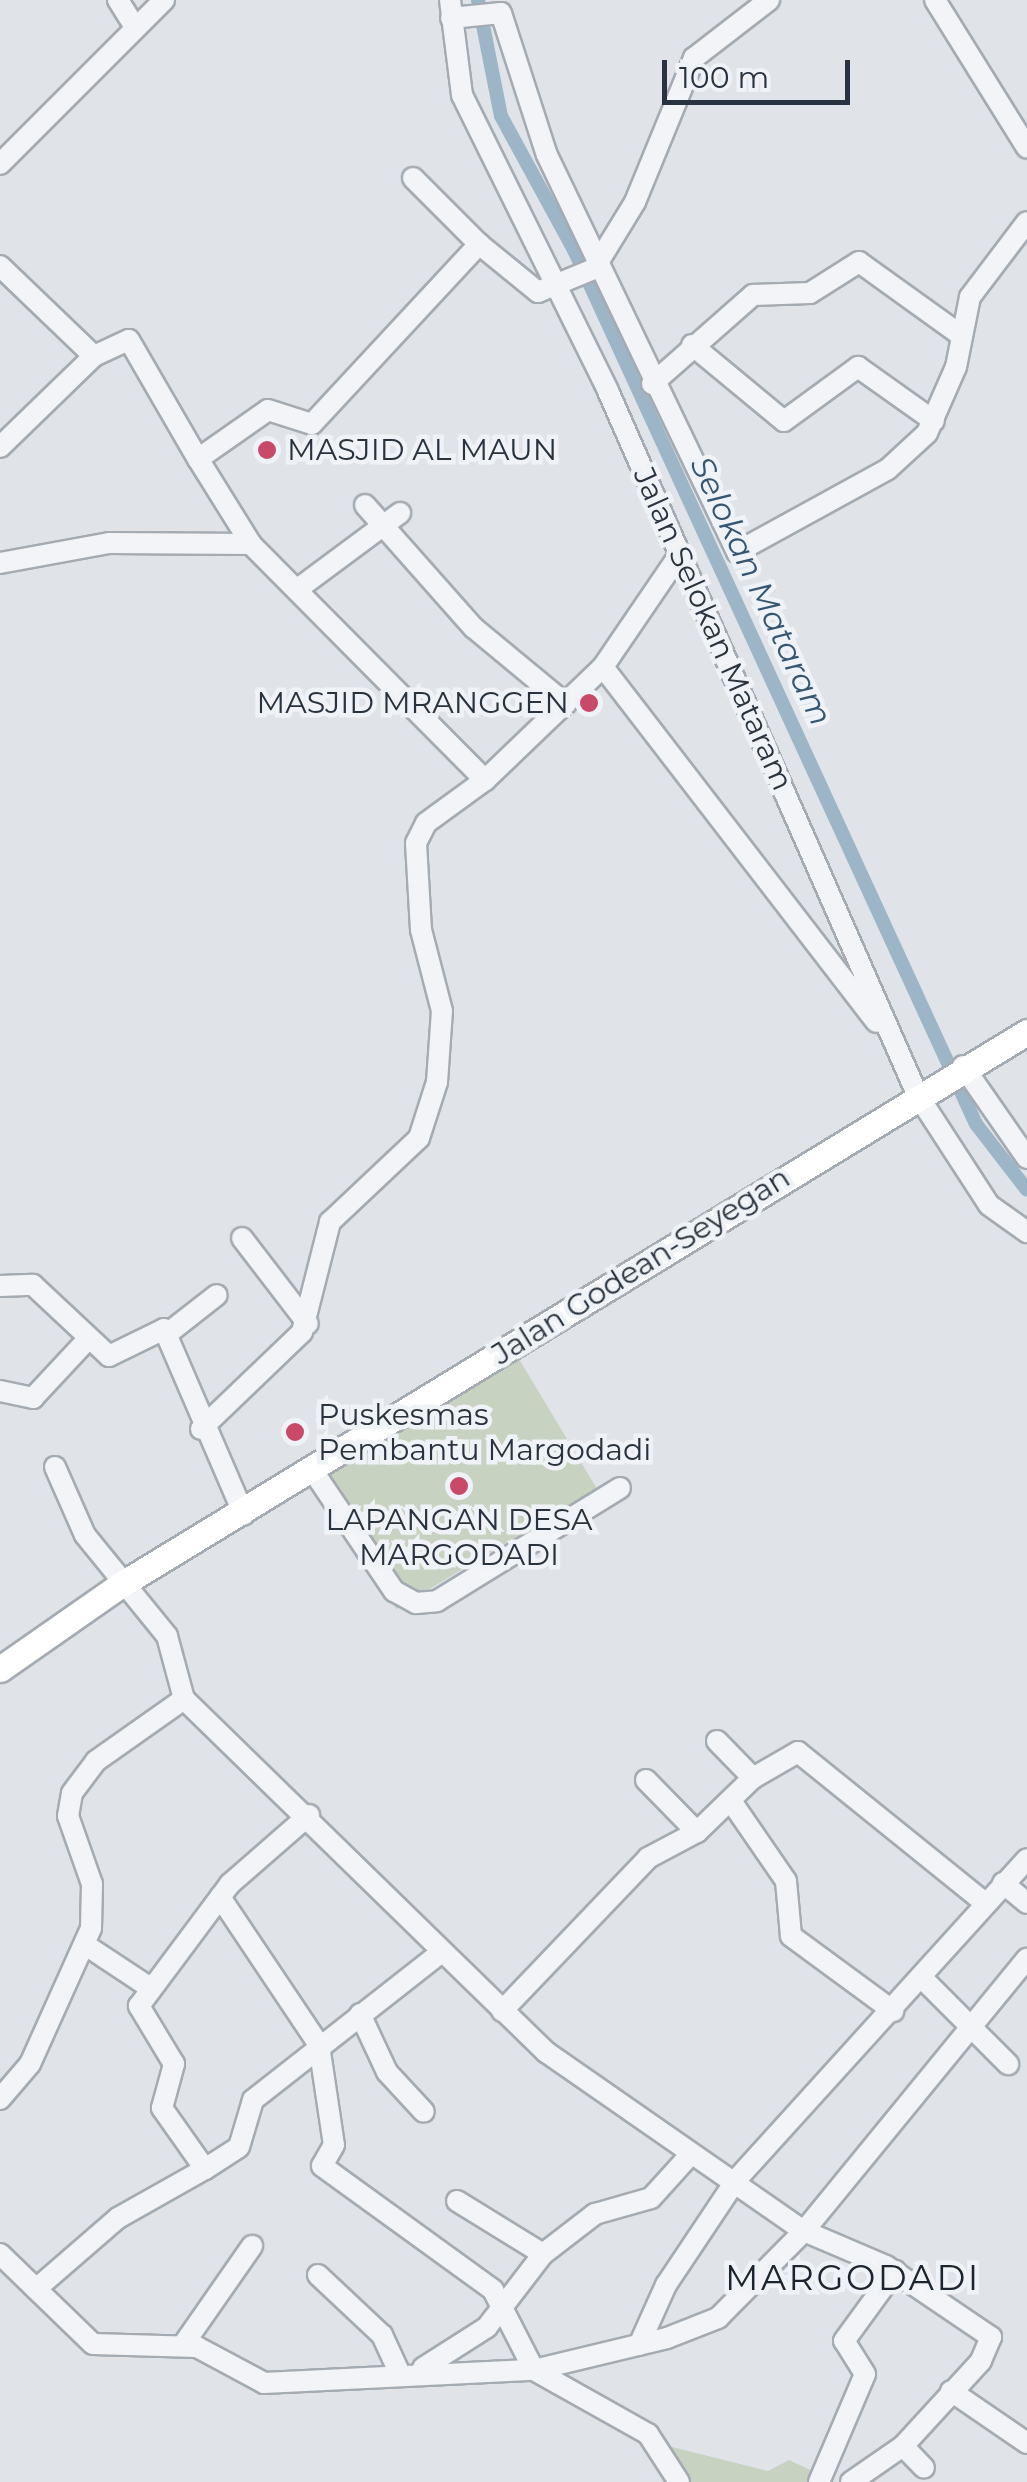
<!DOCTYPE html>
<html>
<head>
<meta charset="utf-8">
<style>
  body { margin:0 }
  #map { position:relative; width:1027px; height:2482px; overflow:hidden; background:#e0e4e8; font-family:Montserrat,sans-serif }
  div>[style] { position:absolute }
  .green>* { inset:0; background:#c7d2c1; transform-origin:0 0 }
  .canal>* { height:14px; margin:-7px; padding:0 7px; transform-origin:7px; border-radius:7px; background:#9cb5c7 }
  .roads { filter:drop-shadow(2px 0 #a5abb2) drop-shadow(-2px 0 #a5abb2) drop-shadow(0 2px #a5abb2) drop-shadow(0 -2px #a5abb2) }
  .minor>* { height:20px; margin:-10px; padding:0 10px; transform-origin:10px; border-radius:10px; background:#f2f4f7 }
  .major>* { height:25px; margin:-12.5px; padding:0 12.5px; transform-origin:12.5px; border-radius:12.5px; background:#fff }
  .dots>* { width:28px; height:28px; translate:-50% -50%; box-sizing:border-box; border:5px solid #eff2f6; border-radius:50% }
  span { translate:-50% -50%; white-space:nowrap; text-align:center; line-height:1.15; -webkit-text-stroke:9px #eff2f6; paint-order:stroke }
  .poi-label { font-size:30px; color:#29333f }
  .left { translate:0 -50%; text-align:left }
  .right { translate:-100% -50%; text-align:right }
  .street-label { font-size:30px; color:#29333f }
  .water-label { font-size:32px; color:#355571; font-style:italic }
  .quarter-label { font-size:35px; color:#1b242f; letter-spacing:2.5px }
  .scale { position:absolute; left:662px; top:60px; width:188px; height:45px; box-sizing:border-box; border:5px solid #29333f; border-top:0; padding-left:12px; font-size:30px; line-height:35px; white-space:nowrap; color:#29333f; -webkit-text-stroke:8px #eff2f6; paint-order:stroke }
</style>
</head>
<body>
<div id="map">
  <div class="green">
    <i style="left:519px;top:1359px;width:151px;height:234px;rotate:59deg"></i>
    <i style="clip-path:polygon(668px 2446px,768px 2471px,789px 2460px,817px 2473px,815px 2482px,687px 2482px)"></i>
  </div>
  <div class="canal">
    <i style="left:478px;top:0;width:118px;rotate:78.8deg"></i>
    <i style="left:501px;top:116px;width:153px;rotate:61.4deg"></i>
    <i style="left:574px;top:250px;width:962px;rotate:65.3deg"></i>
    <i style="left:976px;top:1124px;width:83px;rotate:52.3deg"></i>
  </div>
  <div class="roads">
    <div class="minor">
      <i style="left:118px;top:0;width:31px;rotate:58deg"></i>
      <i style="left:450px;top:0;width:96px;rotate:82.8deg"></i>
      <i style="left:462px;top:95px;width:330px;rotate:63.7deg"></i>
      <i style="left:608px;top:391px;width:768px;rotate:66.27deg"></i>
      <i style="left:917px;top:1094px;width:132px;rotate:57deg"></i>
      <i style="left:989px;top:1205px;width:47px;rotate:35.4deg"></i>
      <i style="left:935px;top:0;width:174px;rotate:58.1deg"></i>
      <i style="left:451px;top:18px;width:50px;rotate:-5.7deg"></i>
      <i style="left:501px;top:13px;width:149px;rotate:72.1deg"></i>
      <i style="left:547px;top:155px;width:440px;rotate:64.4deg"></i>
      <i style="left:737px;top:552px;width:172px;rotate:-28.8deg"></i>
      <i style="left:888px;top:469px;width:53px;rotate:-42.7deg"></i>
      <i style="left:927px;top:433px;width:72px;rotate:-66.3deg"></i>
      <i style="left:956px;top:367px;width:71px;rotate:-78.7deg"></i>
      <i style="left:970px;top:297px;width:94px;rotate:-52.8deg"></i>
      <i style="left:0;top:164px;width:232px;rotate:-45deg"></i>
      <i style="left:413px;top:178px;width:93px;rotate:45deg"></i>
      <i style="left:0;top:266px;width:130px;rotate:43.8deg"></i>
      <i style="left:94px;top:356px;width:38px;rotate:-25deg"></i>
      <i style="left:129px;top:340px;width:138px;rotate:59.9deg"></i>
      <i style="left:692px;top:345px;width:119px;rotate:39.6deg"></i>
      <i style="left:784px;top:421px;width:92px;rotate:-36.1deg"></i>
      <i style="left:858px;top:367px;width:93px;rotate:35.4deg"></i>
      <i style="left:652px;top:384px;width:135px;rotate:-41.4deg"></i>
      <i style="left:753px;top:295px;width:57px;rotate:-2deg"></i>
      <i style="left:810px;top:293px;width:58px;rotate:-32.3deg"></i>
      <i style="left:859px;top:262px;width:127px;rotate:35.7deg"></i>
      <i style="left:0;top:447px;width:131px;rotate:-44.1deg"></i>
      <i style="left:365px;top:505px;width:164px;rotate:48.5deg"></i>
      <i style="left:474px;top:628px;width:119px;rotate:39.6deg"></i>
      <i style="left:680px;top:554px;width:137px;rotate:124.3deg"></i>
      <i style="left:603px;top:667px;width:163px;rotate:136.2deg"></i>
      <i style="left:485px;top:780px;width:332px;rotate:-134.8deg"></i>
      <i style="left:251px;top:544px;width:100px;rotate:-121.9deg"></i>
      <i style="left:198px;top:459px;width:85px;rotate:-35deg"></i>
      <i style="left:268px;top:410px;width:46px;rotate:17.7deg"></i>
      <i style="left:312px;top:424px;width:246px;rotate:-47.1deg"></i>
      <i style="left:479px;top:244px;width:76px;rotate:39.1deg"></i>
      <i style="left:538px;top:292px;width:61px;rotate:-22.3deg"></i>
      <i style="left:594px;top:269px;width:79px;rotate:-58.5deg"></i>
      <i style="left:635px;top:202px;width:156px;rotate:-67.7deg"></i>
      <i style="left:694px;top:58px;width:95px;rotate:-37.7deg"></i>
      <i style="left:0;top:563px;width:111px;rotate:-10.4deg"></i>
      <i style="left:109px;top:543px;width:142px;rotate:0.4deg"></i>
      <i style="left:299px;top:588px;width:126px;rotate:-36.6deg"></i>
      <i style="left:603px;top:667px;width:448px;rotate:52.4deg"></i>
      <i style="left:963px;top:1066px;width:112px;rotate:55.2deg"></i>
      <i style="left:242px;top:1238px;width:108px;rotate:52.5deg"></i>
      <i style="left:0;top:1286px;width:33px;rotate:-2deg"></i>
      <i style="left:33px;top:1285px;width:104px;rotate:43.1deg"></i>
      <i style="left:109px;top:1356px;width:61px;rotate:-26.1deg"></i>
      <i style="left:164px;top:1329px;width:202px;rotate:66.7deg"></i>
      <i style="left:167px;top:1334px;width:63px;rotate:-38deg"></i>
      <i style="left:0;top:1391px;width:34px;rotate:12deg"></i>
      <i style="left:33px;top:1398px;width:81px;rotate:-47deg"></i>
      <i style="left:201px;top:1429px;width:140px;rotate:-43.8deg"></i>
      <i style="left:302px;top:1332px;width:114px;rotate:-75.7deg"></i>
      <i style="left:330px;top:1222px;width:122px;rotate:-43.3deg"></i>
      <i style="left:419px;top:1138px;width:59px;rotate:-72.2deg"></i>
      <i style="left:437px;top:1082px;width:71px;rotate:-86deg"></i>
      <i style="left:442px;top:1011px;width:84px;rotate:-104.5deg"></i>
      <i style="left:421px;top:930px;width:87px;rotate:-93.3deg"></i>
      <i style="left:416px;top:843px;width:22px;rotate:-63deg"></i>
      <i style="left:426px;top:823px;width:73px;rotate:-36.1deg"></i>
      <i style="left:55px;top:1467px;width:74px;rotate:66.2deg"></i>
      <i style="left:85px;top:1535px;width:130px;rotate:50.9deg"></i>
      <i style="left:167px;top:1636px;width:65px;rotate:74.9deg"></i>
      <i style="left:184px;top:1699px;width:506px;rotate:44.28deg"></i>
      <i style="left:546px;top:2052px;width:314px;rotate:34.8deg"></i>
      <i style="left:804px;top:2231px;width:89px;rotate:23.1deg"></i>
      <i style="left:886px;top:2266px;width:127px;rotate:34.1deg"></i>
      <i style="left:991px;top:2337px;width:26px;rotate:113deg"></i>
      <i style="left:981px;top:2361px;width:115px;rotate:132.5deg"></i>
      <i style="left:903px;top:2446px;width:30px;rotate:46deg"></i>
      <i style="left:313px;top:1471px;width:145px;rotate:56deg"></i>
      <i style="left:394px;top:1591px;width:25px;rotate:29deg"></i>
      <i style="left:416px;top:1603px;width:21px;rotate:-5deg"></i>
      <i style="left:437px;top:1601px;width:215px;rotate:-31.7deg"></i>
      <i style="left:717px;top:1741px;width:52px;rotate:45.8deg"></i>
      <i style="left:646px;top:1780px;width:73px;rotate:45.6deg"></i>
      <i style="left:697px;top:1832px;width:78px;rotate:-44deg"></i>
      <i style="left:753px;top:1778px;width:52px;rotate:-30deg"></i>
      <i style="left:798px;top:1752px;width:240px;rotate:38.9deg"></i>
      <i style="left:731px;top:1801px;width:97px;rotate:55.5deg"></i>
      <i style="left:786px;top:1881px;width:55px;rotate:84.8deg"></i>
      <i style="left:791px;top:1936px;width:127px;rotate:36.3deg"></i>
      <i style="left:1003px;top:1883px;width:31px;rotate:40deg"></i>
      <i style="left:220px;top:1897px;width:178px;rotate:56.2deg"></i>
      <i style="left:319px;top:2045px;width:101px;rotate:81.5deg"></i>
      <i style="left:334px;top:2145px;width:24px;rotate:120deg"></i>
      <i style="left:322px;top:2166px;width:211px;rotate:35.9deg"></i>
      <i style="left:493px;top:2290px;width:90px;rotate:62.9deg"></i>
      <i style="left:534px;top:2370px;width:131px;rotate:29.3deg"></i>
      <i style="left:648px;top:2434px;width:57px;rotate:57.1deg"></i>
      <i style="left:87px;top:1946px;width:74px;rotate:33.5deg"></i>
      <i style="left:922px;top:1978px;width:122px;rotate:45deg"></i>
      <i style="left:502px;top:2011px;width:211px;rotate:-46.3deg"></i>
      <i style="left:648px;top:1858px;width:55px;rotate:-28deg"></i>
      <i style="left:360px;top:2014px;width:64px;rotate:65deg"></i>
      <i style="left:387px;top:2072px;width:54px;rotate:47.2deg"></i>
      <i style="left:0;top:2099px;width:46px;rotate:-49.4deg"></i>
      <i style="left:30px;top:2064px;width:149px;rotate:-65.8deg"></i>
      <i style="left:91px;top:1928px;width:44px;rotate:-88.7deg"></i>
      <i style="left:92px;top:1884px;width:72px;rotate:-109.4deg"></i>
      <i style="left:68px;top:1816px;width:23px;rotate:-80deg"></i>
      <i style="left:72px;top:1793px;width:40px;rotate:-53deg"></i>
      <i style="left:96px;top:1761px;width:108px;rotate:-35.2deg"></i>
      <i style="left:205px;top:2169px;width:40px;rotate:-32.9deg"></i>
      <i style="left:239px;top:2147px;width:49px;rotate:-73.4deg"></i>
      <i style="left:253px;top:2100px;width:240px;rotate:-38.1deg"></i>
      <i style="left:457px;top:2201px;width:101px;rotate:31.6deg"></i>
      <i style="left:543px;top:2254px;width:66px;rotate:-37.6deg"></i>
      <i style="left:595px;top:2214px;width:58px;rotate:-15.9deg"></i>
      <i style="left:651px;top:2198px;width:58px;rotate:-47.8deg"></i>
      <i style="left:0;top:2254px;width:129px;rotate:44.1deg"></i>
      <i style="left:93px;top:2344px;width:104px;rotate:1.7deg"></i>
      <i style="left:197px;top:2347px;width:76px;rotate:28.2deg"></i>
      <i style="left:264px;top:2383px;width:270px;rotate:-2.8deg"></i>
      <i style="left:534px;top:2370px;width:137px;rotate:-13.5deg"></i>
      <i style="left:667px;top:2338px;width:55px;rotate:-21.4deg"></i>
      <i style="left:718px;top:2318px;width:122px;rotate:-45.3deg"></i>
      <i style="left:804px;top:2231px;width:352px;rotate:-50.7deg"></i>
      <i style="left:318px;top:2275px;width:88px;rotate:43.2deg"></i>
      <i style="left:382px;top:2335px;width:41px;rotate:65.3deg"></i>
      <i style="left:36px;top:2289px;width:108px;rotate:-40.9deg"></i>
      <i style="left:118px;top:2218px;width:100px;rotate:-29.4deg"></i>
      <i style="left:205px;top:2169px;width:75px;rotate:-125.2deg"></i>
      <i style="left:162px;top:2108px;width:46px;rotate:-74.7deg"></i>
      <i style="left:174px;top:2064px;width:68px;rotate:-121.1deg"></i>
      <i style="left:139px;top:2006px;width:152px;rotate:-53.3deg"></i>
      <i style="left:230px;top:1884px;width:105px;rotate:-41.1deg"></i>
      <i style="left:183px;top:2345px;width:121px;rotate:-55.1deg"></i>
      <i style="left:639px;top:2345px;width:66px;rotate:-65.8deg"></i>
      <i style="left:666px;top:2285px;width:126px;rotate:-56.3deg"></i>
      <i style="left:736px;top:2180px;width:433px;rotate:-47.8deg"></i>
      <i style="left:423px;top:2368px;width:76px;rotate:-32.6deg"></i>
      <i style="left:487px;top:2327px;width:92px;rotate:-52.5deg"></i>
      <i style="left:951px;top:2391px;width:92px;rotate:34.4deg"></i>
      <i style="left:819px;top:2482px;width:117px;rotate:-66.9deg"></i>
      <i style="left:865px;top:2374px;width:39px;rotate:-122deg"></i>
      <i style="left:844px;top:2341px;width:87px;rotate:-53.9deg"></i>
      <i style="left:851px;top:2482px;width:63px;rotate:-34.7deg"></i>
    </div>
    <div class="major">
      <i style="left:0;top:1669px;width:149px;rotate:-34.9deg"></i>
      <i style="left:122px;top:1584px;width:1060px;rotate:-31.38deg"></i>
    </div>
  </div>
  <div class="dots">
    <i style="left:267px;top:450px;background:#c84a68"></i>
    <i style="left:589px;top:703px;background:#c84a68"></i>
    <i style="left:295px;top:1432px;background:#c84a68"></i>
    <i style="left:459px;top:1486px;background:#c84a68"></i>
  </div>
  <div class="poi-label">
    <span class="left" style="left:287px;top:450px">MASJID AL MAUN</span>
    <span class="right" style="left:569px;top:703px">MASJID MRANGGEN</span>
    <span class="left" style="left:318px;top:1432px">Puskesmas<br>Pembantu Margodadi</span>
    <span style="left:459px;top:1537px">LAPANGAN DESA<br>MARGODADI</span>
  </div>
  <div class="street-label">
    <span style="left:713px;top:629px;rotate:66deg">Jalan Selokan Mataram</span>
    <span style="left:641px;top:1266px;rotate:-32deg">Jalan Godean-Seyegan</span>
  </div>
  <div class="water-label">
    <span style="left:761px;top:591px;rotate:65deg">Selokan Mataram</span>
  </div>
  <div class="quarter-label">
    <span style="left:853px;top:2278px">MARGODADI</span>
  </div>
  <div class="scale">100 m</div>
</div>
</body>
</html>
